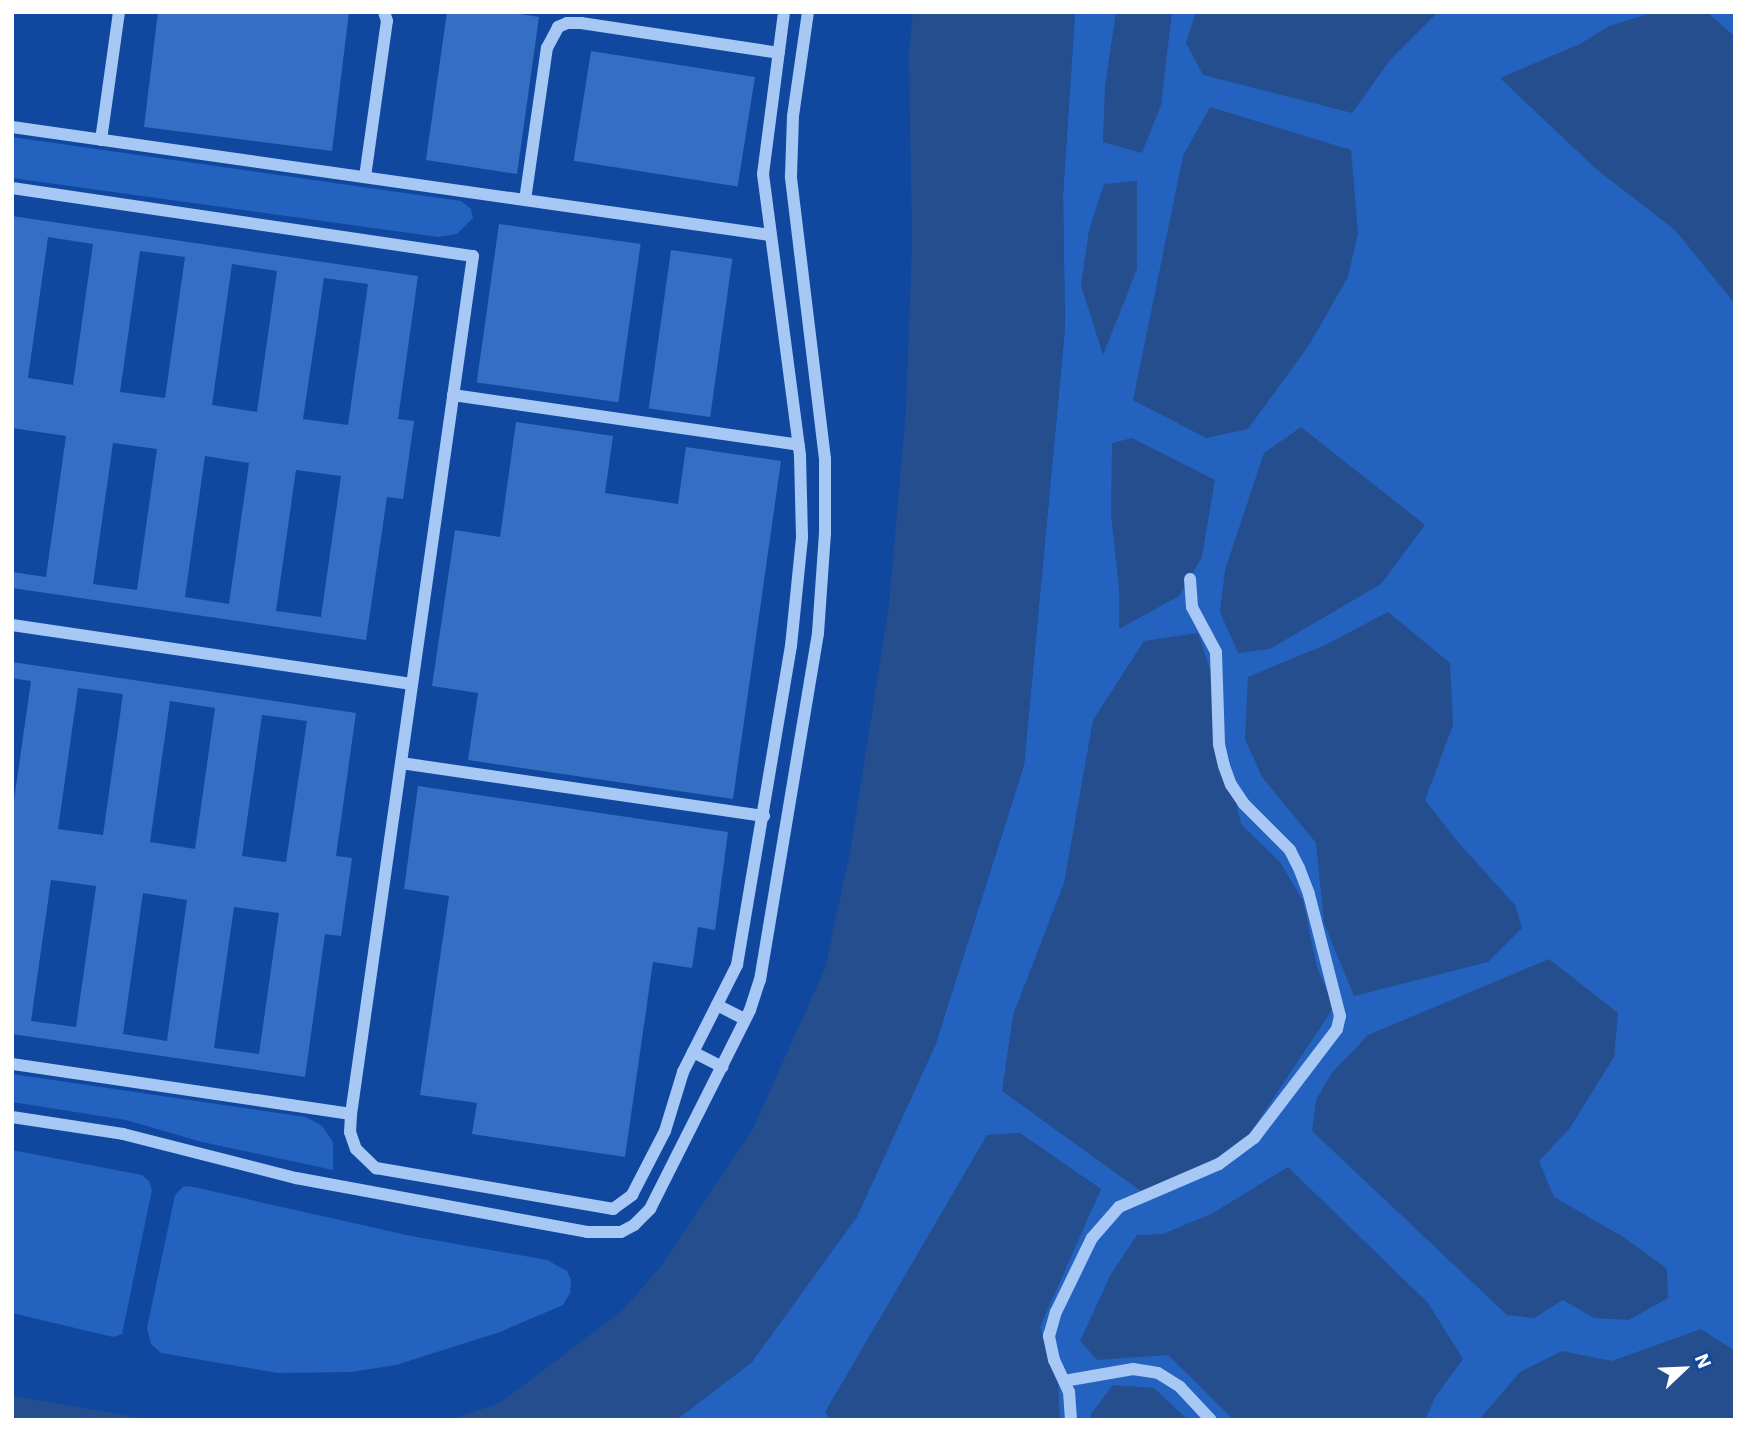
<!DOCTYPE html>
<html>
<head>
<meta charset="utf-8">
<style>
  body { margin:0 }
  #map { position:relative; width:1747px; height:1432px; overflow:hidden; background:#10489f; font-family:"IBM Plex Sans",sans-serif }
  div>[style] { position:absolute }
  .green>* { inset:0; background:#2362be }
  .water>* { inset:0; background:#254e8f }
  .building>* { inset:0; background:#346fc4; transform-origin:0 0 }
  .minor>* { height:12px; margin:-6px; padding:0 6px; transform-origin:6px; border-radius:6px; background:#a7c7f5 }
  span { translate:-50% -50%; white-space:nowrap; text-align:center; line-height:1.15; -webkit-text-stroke:5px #10489f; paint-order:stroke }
  .frame { position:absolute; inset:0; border:14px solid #fff; pointer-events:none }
  .north { position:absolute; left:1649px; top:1334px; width:70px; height:70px; -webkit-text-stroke:5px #10489f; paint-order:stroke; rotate:67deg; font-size:19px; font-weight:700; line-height:28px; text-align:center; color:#fff }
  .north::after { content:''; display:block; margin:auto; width:24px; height:32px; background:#fff; clip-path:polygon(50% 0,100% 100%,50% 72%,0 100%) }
</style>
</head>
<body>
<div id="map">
  <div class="green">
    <i style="clip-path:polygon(1075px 12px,1735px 12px,1735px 1420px,676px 1420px,752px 1362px,935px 1046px,1024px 765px,1065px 328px,1063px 195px)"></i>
    <i style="clip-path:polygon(12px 137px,461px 201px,471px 209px,473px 218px,457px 234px,438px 237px,12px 178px)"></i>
    <i style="clip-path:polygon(12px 1074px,306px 1117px,322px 1126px,333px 1142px,333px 1170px,202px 1142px,126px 1120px,12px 1102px)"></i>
    <i style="clip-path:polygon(12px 1150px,142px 1175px,149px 1181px,152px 1190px,122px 1334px,113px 1337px,12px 1313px)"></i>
    <i style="clip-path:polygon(189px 1186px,411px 1236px,547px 1260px,567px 1271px,571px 1280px,570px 1293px,563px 1305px,500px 1332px,396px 1365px,351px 1372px,278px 1373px,161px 1353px,151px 1344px,147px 1328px,175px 1195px,183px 1187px)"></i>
  </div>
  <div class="water">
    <i style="clip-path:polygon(913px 12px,1075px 12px,1063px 195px,1065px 328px,1024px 765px,935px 1046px,857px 1217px,752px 1362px,676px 1420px,449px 1420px,500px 1403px,623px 1310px,661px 1266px,753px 1129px,825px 968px,850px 853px,889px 605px,906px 410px,912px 244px,909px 53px)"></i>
    <i style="clip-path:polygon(1116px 12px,1172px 12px,1161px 105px,1142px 153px,1103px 142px,1105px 86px)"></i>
    <i style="clip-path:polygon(1196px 12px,1438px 12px,1390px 60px,1352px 113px,1203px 75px,1186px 43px)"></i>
    <i style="clip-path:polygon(1655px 12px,1707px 12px,1735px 37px,1735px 304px,1675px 230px,1596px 169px,1500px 78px,1580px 44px,1609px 26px)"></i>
    <i style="clip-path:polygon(1210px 107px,1351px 150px,1358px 233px,1348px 277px,1309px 345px,1248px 429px,1206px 438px,1133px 400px,1183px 156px)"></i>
    <i style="clip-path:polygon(1137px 181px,1137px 269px,1103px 355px,1081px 285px,1089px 230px,1104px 184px)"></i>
    <i style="clip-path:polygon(1301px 427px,1425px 525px,1381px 584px,1270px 649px,1238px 653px,1220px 612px,1225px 570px,1264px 453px)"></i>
    <i style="clip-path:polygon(1132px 438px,1215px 480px,1202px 557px,1179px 596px,1119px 629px,1119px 589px,1111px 515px,1112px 443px)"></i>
    <i style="clip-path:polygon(1388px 612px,1450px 663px,1453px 725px,1425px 800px,1457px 841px,1515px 905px,1522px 928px,1488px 962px,1354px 996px,1324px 923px,1316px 843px,1262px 777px,1245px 739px,1248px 677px,1325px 645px)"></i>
    <i style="clip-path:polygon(1198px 633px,1219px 696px,1226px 759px,1241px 824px,1280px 862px,1303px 901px,1317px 967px,1334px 1007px,1238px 1151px,1142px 1192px,1002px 1091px,1013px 1015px,1064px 883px,1093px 720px,1144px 641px)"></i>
    <i style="clip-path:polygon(1549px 959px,1618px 1013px,1614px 1057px,1570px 1128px,1539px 1161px,1554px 1197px,1625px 1238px,1667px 1269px,1668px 1298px,1629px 1320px,1594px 1318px,1563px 1300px,1534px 1318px,1507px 1315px,1312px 1131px,1316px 1100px,1331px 1074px,1368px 1035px)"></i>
    <i style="clip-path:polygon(1020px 1133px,1101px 1189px,1040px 1327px,1058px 1382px,1060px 1420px,831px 1420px,825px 1412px,987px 1135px)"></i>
    <i style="clip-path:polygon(1288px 1167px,1428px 1303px,1463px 1359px,1436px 1396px,1425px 1420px,1234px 1420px,1168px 1355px,1097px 1360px,1080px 1341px,1111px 1274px,1137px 1235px,1163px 1234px,1213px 1213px)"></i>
    <i style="clip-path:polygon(1701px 1329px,1735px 1351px,1735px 1420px,1479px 1420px,1520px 1372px,1562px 1351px,1612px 1361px)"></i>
    <i style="clip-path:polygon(1113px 1385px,1154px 1388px,1188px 1420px,1091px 1420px,1091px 1414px)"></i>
    <i style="clip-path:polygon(12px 1396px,14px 1396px,151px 1420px,12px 1420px)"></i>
  </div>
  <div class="building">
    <i style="clip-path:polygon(158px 12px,349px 12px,332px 151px,144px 127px)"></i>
    <i style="clip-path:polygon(447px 12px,508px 12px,539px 17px,517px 174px,426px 160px)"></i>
    <i style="left:591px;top:51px;width:166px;height:111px;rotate:9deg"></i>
    <i style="clip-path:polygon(evenodd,12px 216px,418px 276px,398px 419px,414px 421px,403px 499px,387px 497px,366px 640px,12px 588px,12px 572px,46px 577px,66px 436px,12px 428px,12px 216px,48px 237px,93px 244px,73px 385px,28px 378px,48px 237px,12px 216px,140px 251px,185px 257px,165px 398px,120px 392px,140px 251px,12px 216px,232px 264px,277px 271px,257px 412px,212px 405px,232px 264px,12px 216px,324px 278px,368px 284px,348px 425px,303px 419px,324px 278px,12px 216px,113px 443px,157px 449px,137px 590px,93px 584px,113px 443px,12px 216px,205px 456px,249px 463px,229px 604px,185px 597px,205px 456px,12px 216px,296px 470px,341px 476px,321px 617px,276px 611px,296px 470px)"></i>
    <i style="left:499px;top:224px;width:143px;height:160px;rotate:8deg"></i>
    <i style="left:671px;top:250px;width:62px;height:160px;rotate:8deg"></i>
    <i style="clip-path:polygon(516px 422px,613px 436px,605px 493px,678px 504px,686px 447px,781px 461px,733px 799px,468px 760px,478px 693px,432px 686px,455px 530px,500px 537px)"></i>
    <i style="clip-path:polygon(evenodd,12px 662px,356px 713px,336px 856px,352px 858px,341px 936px,325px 934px,305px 1077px,12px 1034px,12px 814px,31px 681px,12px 678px,12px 662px,78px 688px,123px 694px,103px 835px,58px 829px,78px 688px,12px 662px,170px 701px,215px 708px,195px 849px,150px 842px,170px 701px,12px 662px,262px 715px,307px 721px,286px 862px,242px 856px,262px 715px,12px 662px,51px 880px,96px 886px,76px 1027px,31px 1021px,51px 880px,12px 662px,143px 893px,187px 900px,167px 1041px,123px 1034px,143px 893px,12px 662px,234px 907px,279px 913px,259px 1054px,214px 1048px,234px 907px)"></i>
    <i style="clip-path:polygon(418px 786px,728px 832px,715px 930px,698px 927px,692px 968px,653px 962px,625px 1157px,472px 1134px,477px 1103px,420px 1095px,449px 896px,404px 889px)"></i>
  </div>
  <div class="minor">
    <i style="left:12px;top:127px;width:766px;rotate:8.11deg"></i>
    <i style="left:101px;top:140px;width:129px;rotate:-82deg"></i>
    <i style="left:365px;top:177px;width:158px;rotate:-82deg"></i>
    <i style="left:387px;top:21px;width:9px;rotate:-108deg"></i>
    <i style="left:12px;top:188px;width:466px;rotate:8.4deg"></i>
    <i style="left:473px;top:256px;width:867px;rotate:98.09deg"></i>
    <i style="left:351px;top:1114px;width:343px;rotate:-171.6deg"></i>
    <i style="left:525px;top:200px;width:154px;rotate:-81.8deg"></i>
    <i style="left:547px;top:48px;width:24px;rotate:-62deg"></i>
    <i style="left:558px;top:27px;width:10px;rotate:-24deg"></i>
    <i style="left:567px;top:23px;width:14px"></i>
    <i style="left:581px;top:23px;width:200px;rotate:8.6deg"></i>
    <i style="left:453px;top:395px;width:349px;rotate:8.2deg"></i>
    <i style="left:12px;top:625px;width:404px;rotate:8.4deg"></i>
    <i style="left:401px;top:763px;width:367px;rotate:8.3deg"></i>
    <i style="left:717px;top:1005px;width:31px;rotate:27deg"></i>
    <i style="left:693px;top:1052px;width:33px;rotate:27deg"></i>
    <i style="left:351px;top:1114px;width:18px;rotate:93deg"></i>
    <i style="left:350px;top:1132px;width:18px;rotate:71deg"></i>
    <i style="left:356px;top:1149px;width:28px;rotate:44deg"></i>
    <i style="left:376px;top:1168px;width:241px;rotate:9.8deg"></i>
    <i style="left:613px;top:1209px;width:24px;rotate:-36deg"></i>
    <i style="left:632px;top:1195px;width:72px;rotate:-62.7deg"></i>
    <i style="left:665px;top:1131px;width:62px;rotate:-73deg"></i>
    <i style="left:683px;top:1072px;width:120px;rotate:-63.2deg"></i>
    <i style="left:737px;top:965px;width:324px;rotate:-80.4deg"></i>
    <i style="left:791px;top:646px;width:110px;rotate:-84.2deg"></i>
    <i style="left:802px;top:537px;width:82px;rotate:-91.4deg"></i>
    <i style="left:800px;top:455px;width:283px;rotate:-97.5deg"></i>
    <i style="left:763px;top:174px;width:163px;rotate:-82.6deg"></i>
    <i style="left:12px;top:1117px;width:112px;rotate:8.7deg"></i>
    <i style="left:123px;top:1134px;width:179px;rotate:14.3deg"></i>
    <i style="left:296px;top:1178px;width:296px;rotate:10.5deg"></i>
    <i style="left:587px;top:1232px;width:34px"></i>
    <i style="left:621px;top:1232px;width:15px;rotate:-28deg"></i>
    <i style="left:634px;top:1225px;width:23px;rotate:-45deg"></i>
    <i style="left:650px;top:1209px;width:223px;rotate:-63.3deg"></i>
    <i style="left:750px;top:1010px;width:32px;rotate:-72deg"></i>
    <i style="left:760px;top:980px;width:352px;rotate:-80.5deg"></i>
    <i style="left:818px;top:633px;width:99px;rotate:-86deg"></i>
    <i style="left:825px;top:534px;width:75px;rotate:-90deg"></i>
    <i style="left:825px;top:459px;width:285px;rotate:-96.9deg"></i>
    <i style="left:791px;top:176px;width:60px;rotate:-88.1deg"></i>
    <i style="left:793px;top:116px;width:105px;rotate:-81.8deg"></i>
    <i style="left:1064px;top:1381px;width:70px;rotate:-9.9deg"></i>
    <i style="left:1133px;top:1369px;width:25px;rotate:9deg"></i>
    <i style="left:1158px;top:1373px;width:26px;rotate:32deg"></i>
    <i style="left:1180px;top:1387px;width:45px;rotate:46.8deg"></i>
    <i style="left:1071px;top:1420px;width:28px;rotate:-94deg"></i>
    <i style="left:1069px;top:1392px;width:35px;rotate:-115deg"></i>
    <i style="left:1054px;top:1360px;width:25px;rotate:-102deg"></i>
    <i style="left:1049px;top:1336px;width:25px;rotate:-74deg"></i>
    <i style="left:1056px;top:1312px;width:82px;rotate:-64.1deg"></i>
    <i style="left:1092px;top:1238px;width:41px;rotate:-48.9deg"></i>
    <i style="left:1119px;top:1207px;width:109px;rotate:-23.3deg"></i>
    <i style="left:1219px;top:1164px;width:44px;rotate:-36.6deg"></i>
    <i style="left:1254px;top:1138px;width:137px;rotate:-52.7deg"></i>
    <i style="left:1337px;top:1029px;width:13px;rotate:-77deg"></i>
    <i style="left:1340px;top:1016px;width:126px;rotate:-104.3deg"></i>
    <i style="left:1309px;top:894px;width:28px;rotate:-111deg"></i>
    <i style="left:1299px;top:868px;width:20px;rotate:-117deg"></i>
    <i style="left:1290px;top:850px;width:65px;rotate:-135deg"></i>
    <i style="left:1244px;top:804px;width:23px;rotate:-124deg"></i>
    <i style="left:1231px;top:785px;width:20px;rotate:-110deg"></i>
    <i style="left:1224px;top:766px;width:23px;rotate:-103deg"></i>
    <i style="left:1219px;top:744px;width:92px;rotate:-91.9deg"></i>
    <i style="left:1216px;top:652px;width:51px;rotate:-118.1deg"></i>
    <i style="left:1192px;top:607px;width:28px;rotate:-94deg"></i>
  </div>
  <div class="frame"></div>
  <div class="north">N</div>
</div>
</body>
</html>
